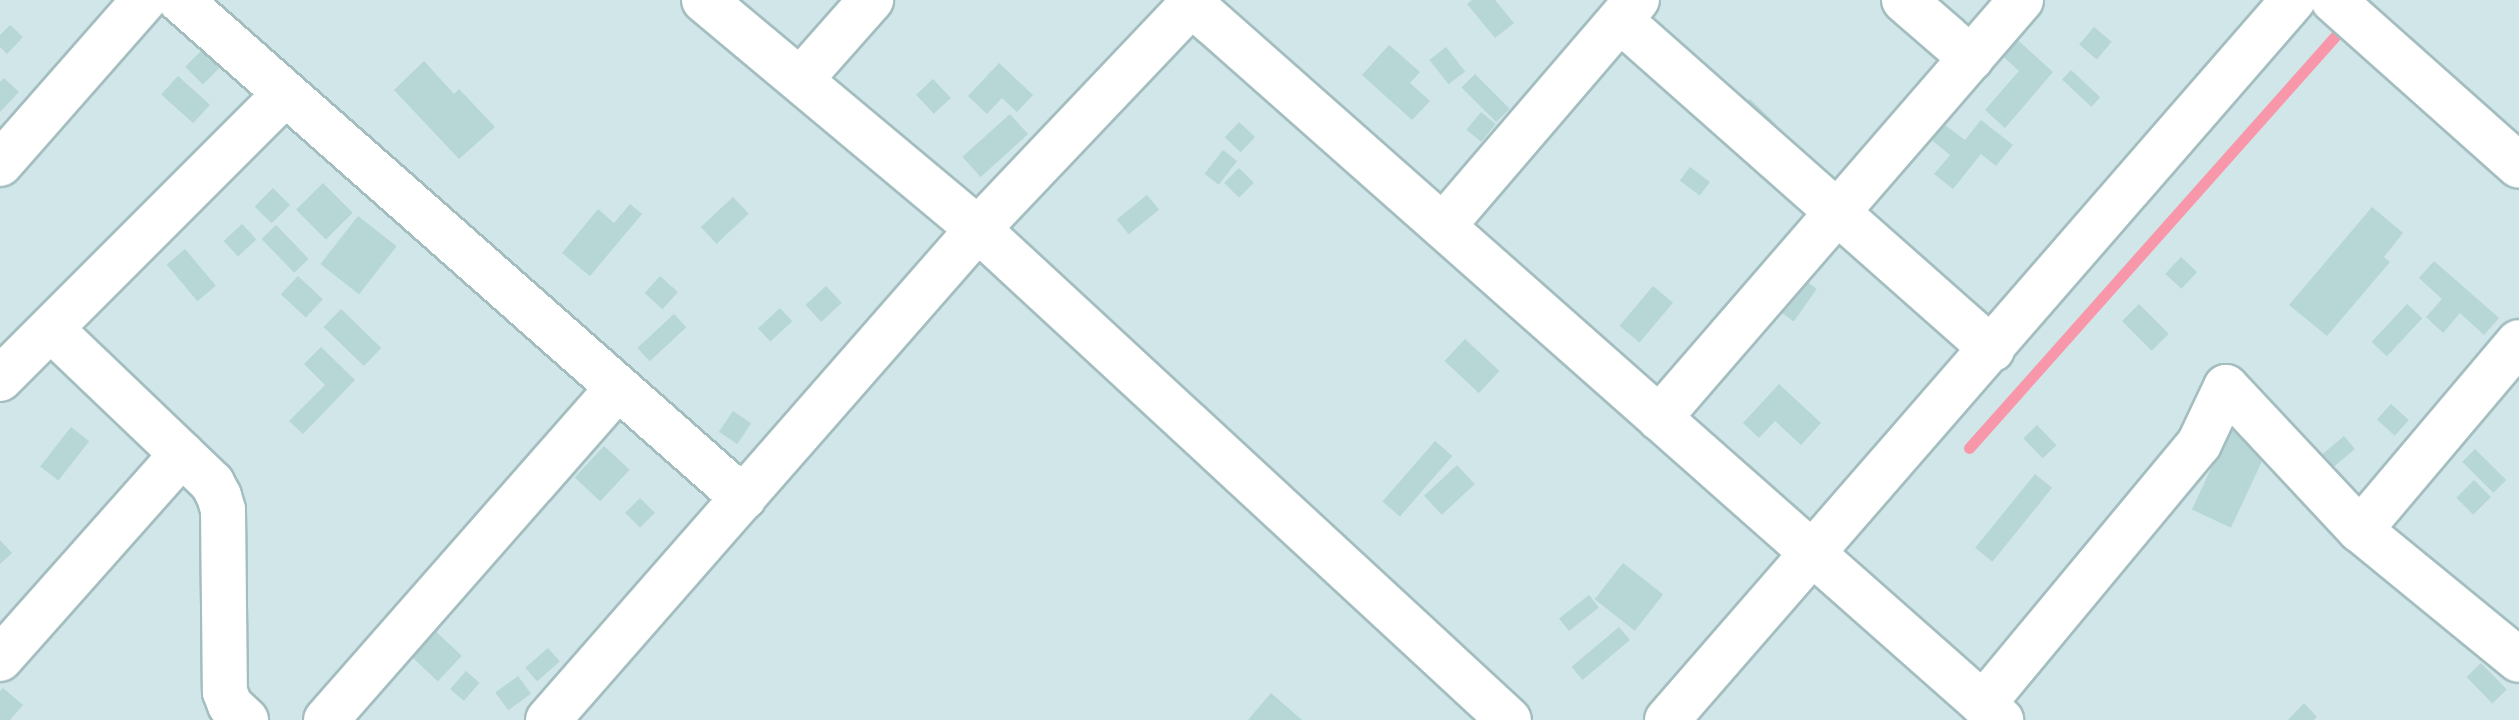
<!DOCTYPE html>
<html>
<head>
<meta charset="utf-8">
<style>
  body { margin:0 }
  #map { position:relative; width:2519px; height:720px; overflow:hidden; background:#e2f2f3; font-family:"IBM Plex Sans",sans-serif }
  div>[style] { position:absolute }
  .residential>* { inset:0; background:#d0e6e8; transform-origin:0 0 }
  .stream>* { height:11px; margin:-5.5px; padding:0 5.5px; transform-origin:5.5px; border-radius:5.5px; background:#f897aa }
  .building>* { inset:0; background:#b7d6d6; transform-origin:0 0 }
  .roads { filter:drop-shadow(2px 0 #a4bec0) drop-shadow(-2px 0 #a4bec0) drop-shadow(0 2px #a4bec0) drop-shadow(0 -2px #a4bec0) }
  .minor>* { height:44px; margin:-22px; padding:0 22px; transform-origin:22px; border-radius:22px; background:#fff }
  span { translate:-50% -50%; white-space:nowrap; text-align:center; line-height:1.15; -webkit-text-stroke:6px #fff; paint-order:stroke }
</style>
</head>
<body>
<div id="map">
  <div class="residential">
    <i style="left:0;top:0;width:2519px;height:720px"></i>
  </div>
  <div class="stream">
    <i style="left:1969px;top:448px;width:567px;rotate:-48.36deg"></i>
  </div>
  <div class="building">
    <i style="clip-path:polygon(1472px 0,1495px 0,1514px 23px,1495px 38px,1467px 4px)"></i>
    <i style="clip-path:polygon(10px 25px,23px 37px,7px 54px,0 47px,0 35px)"></i>
    <i style="left:2094px;top:27px;width:23px;height:23px;rotate:40deg"></i>
    <i style="clip-path:polygon(2011px 34px,2053px 72px,2005px 128px,1985px 110px,2019px 71px,1997px 51px)"></i>
    <i style="clip-path:polygon(1389px 45px,1420px 72px,1410px 83px,1430px 101px,1412px 120px,1362px 75px)"></i>
    <i style="left:205px;top:47px;width:25px;height:28px;rotate:45deg"></i>
    <i style="left:1446px;top:47px;width:31px;height:21px;rotate:52deg"></i>
    <i style="clip-path:polygon(424px 61px,454px 94px,459px 89px,495px 127px,459px 159px,394px 90px)"></i>
    <i style="clip-path:polygon(999px 63px,1033px 95px,1017px 112px,1002px 98px,987px 114px,968px 96px)"></i>
    <i style="left:2071px;top:70px;width:40px;height:13px;rotate:43deg"></i>
    <i style="left:1475px;top:74px;width:49px;height:19px;rotate:45deg"></i>
    <i style="left:178px;top:76px;width:43px;height:25px;rotate:42deg"></i>
    <i style="clip-path:polygon(4px 78px,19px 92px,0 112px,0 82px)"></i>
    <i style="left:933px;top:79px;width:26px;height:23px;rotate:47deg"></i>
    <i style="left:1750px;top:99px;width:37px;height:13px;rotate:44deg"></i>
    <i style="left:1481px;top:112px;width:19px;height:23px;rotate:39deg"></i>
    <i style="left:1010px;top:114px;width:27px;height:64px;rotate:48deg"></i>
    <i style="clip-path:polygon(1981px 120px,2013px 145px,1996px 166px,1981px 154px,1953px 189px,1934px 174px,1950px 155px,1928px 137px,1941px 122px,1965px 140px)"></i>
    <i style="left:1239px;top:122px;width:22px;height:21px;rotate:43deg"></i>
    <i style="left:1223px;top:150px;width:18px;height:30px;rotate:38deg"></i>
    <i style="left:1690px;top:167px;width:25px;height:17px;rotate:37deg"></i>
    <i style="left:1239px;top:168px;width:21px;height:21px;rotate:45deg"></i>
    <i style="left:323px;top:183px;width:42px;height:38px;rotate:45deg"></i>
    <i style="left:273px;top:188px;width:24px;height:26px;rotate:45deg"></i>
    <i style="left:1147px;top:195px;width:19px;height:39px;rotate:51deg"></i>
    <i style="left:733px;top:197px;width:23px;height:44px;rotate:47deg"></i>
    <i style="clip-path:polygon(630px 204px,642px 214px,590px 276px,562px 253px,598px 209px,614px 223px)"></i>
    <i style="clip-path:polygon(2372px 207px,2403px 233px,2384px 257px,2390px 262px,2327px 336px,2289px 305px)"></i>
    <i style="left:358px;top:216px;width:49px;height:61px;rotate:38deg"></i>
    <i style="left:242px;top:224px;width:21px;height:25px;rotate:47deg"></i>
    <i style="left:276px;top:225px;width:47px;height:20px;rotate:46deg"></i>
    <i style="left:185px;top:249px;width:48px;height:24px;rotate:50deg"></i>
    <i style="left:2181px;top:257px;width:22px;height:23px;rotate:43deg"></i>
    <i style="clip-path:polygon(2434px 261px,2499px 318px,2484px 335px,2460px 313px,2443px 333px,2426px 317px,2442px 299px,2419px 278px)"></i>
    <i style="left:1793px;top:272px;width:29px;height:40px;rotate:35deg"></i>
    <i style="left:298px;top:276px;width:34px;height:25px;rotate:43deg"></i>
    <i style="left:660px;top:276px;width:24px;height:23px;rotate:42deg"></i>
    <i style="left:826px;top:286px;width:23px;height:28px;rotate:47deg"></i>
    <i style="left:1653px;top:286px;width:26px;height:52px;rotate:40deg"></i>
    <i style="left:2139px;top:304px;width:42px;height:24px;rotate:45deg"></i>
    <i style="left:2407px;top:304px;width:21px;height:52px;rotate:43deg"></i>
    <i style="left:780px;top:308px;width:18px;height:30px;rotate:47deg"></i>
    <i style="left:341px;top:309px;width:56px;height:25px;rotate:44deg"></i>
    <i style="left:674px;top:314px;width:18px;height:50px;rotate:47deg"></i>
    <i style="left:1465px;top:339px;width:47px;height:30px;rotate:43deg"></i>
    <i style="clip-path:polygon(321px 347px,355px 380px,303px 434px,289px 421px,325px 385px,304px 364px)"></i>
    <i style="clip-path:polygon(1779px 384px,1821px 423px,1801px 445px,1775px 421px,1759px 438px,1743px 423px)"></i>
    <i style="left:2391px;top:404px;width:24px;height:21px;rotate:42deg"></i>
    <i style="left:733px;top:411px;width:22px;height:25px;rotate:34deg"></i>
    <i style="left:2037px;top:425px;width:28px;height:19px;rotate:46deg"></i>
    <i style="left:71px;top:427px;width:23px;height:50px;rotate:38deg"></i>
    <i style="left:2230px;top:428px;width:43px;height:90px;rotate:25deg"></i>
    <i style="left:2344px;top:436px;width:17px;height:33px;rotate:50deg"></i>
    <i style="left:1435px;top:441px;width:23px;height:80px;rotate:41deg"></i>
    <i style="left:604px;top:446px;width:35px;height:43px;rotate:43deg"></i>
    <i style="left:2475px;top:449px;width:44px;height:18px;rotate:45deg"></i>
    <i style="left:1457px;top:465px;width:26px;height:45px;rotate:47deg"></i>
    <i style="left:2035px;top:474px;width:22px;height:95px;rotate:39deg"></i>
    <i style="left:2474px;top:480px;width:24px;height:25px;rotate:45deg"></i>
    <i style="left:640px;top:498px;width:21px;height:21px;rotate:45deg"></i>
    <i style="clip-path:polygon(0 540px,12px 553px,0 564px)"></i>
    <i style="left:1623px;top:563px;width:51px;height:46px;rotate:38deg"></i>
    <i style="left:1589px;top:595px;width:16px;height:38px;rotate:52deg"></i>
    <i style="left:431px;top:627px;width:42px;height:35px;rotate:43deg"></i>
    <i style="left:1619px;top:627px;width:17px;height:62px;rotate:50deg"></i>
    <i style="left:548px;top:648px;width:18px;height:30px;rotate:49deg"></i>
    <i style="left:2481px;top:663px;width:37px;height:20px;rotate:46deg"></i>
    <i style="left:466px;top:671px;width:18px;height:24px;rotate:41deg"></i>
    <i style="left:518px;top:676px;width:22px;height:28px;rotate:54deg"></i>
    <i style="clip-path:polygon(3px 688px,23px 705px,10px 720px,0 720px,0 691px)"></i>
    <i style="clip-path:polygon(1271px 693px,1302px 720px,1248px 720px)"></i>
    <i style="clip-path:polygon(2304px 703px,2317px 717px,2314px 720px,2288px 720px)"></i>
  </div>
  <div class="roads">
    <div class="minor">
      <i style="left:180px;top:0;width:752px;rotate:41.49deg"></i>
      <i style="left:704px;top:0;width:357px;rotate:39.9deg"></i>
      <i style="left:978px;top:229px;width:723px;rotate:42.76deg"></i>
      <i style="left:1187px;top:0;width:1087px;rotate:41.49deg"></i>
      <i style="left:1904px;top:0;width:89px;rotate:40.9deg"></i>
      <i style="left:2333px;top:0;width:249px;rotate:41.7deg"></i>
      <i style="left:1620px;top:20px;width:497px;rotate:41.5deg"></i>
      <i style="left:801px;top:79px;width:106px;rotate:-48.5deg"></i>
      <i style="left:0;top:164px;width:218px;rotate:-48.7deg"></i>
      <i style="left:1443px;top:226px;width:298px;rotate:-49.4deg"></i>
      <i style="left:51px;top:329px;width:223px;rotate:43.7deg"></i>
      <i style="left:212px;top:483px;width:15px;rotate:62deg"></i>
      <i style="left:219px;top:496px;width:15px;rotate:74deg"></i>
      <i style="left:223px;top:510px;width:182px;rotate:89.4deg"></i>
      <i style="left:225px;top:692px;width:14px;rotate:69deg"></i>
      <i style="left:230px;top:705px;width:22px;rotate:43deg"></i>
      <i style="left:0;top:379px;width:403px;rotate:-45deg"></i>
      <i style="left:1659px;top:418px;width:553px;rotate:-49.11deg"></i>
      <i style="left:2360px;top:530px;width:246px;rotate:-49.8deg"></i>
      <i style="left:0;top:659px;width:274px;rotate:-48.4deg"></i>
      <i style="left:1983px;top:704px;width:338px;rotate:-50.3deg"></i>
      <i style="left:2199px;top:444px;width:63px;rotate:-64.7deg"></i>
      <i style="left:2226px;top:387px;width:196px;rotate:46.9deg"></i>
      <i style="left:2360px;top:530px;width:205px;rotate:39.3deg"></i>
      <i style="left:326px;top:720px;width:442px;rotate:-48.7deg"></i>
      <i style="left:548px;top:720px;width:653px;rotate:-48.79deg"></i>
      <i style="left:978px;top:229px;width:315px;rotate:-46.5deg"></i>
      <i style="left:1667px;top:720px;width:954px;rotate:-48.99deg"></i>
    </div>
  </div>
</div>
</body>
</html>
